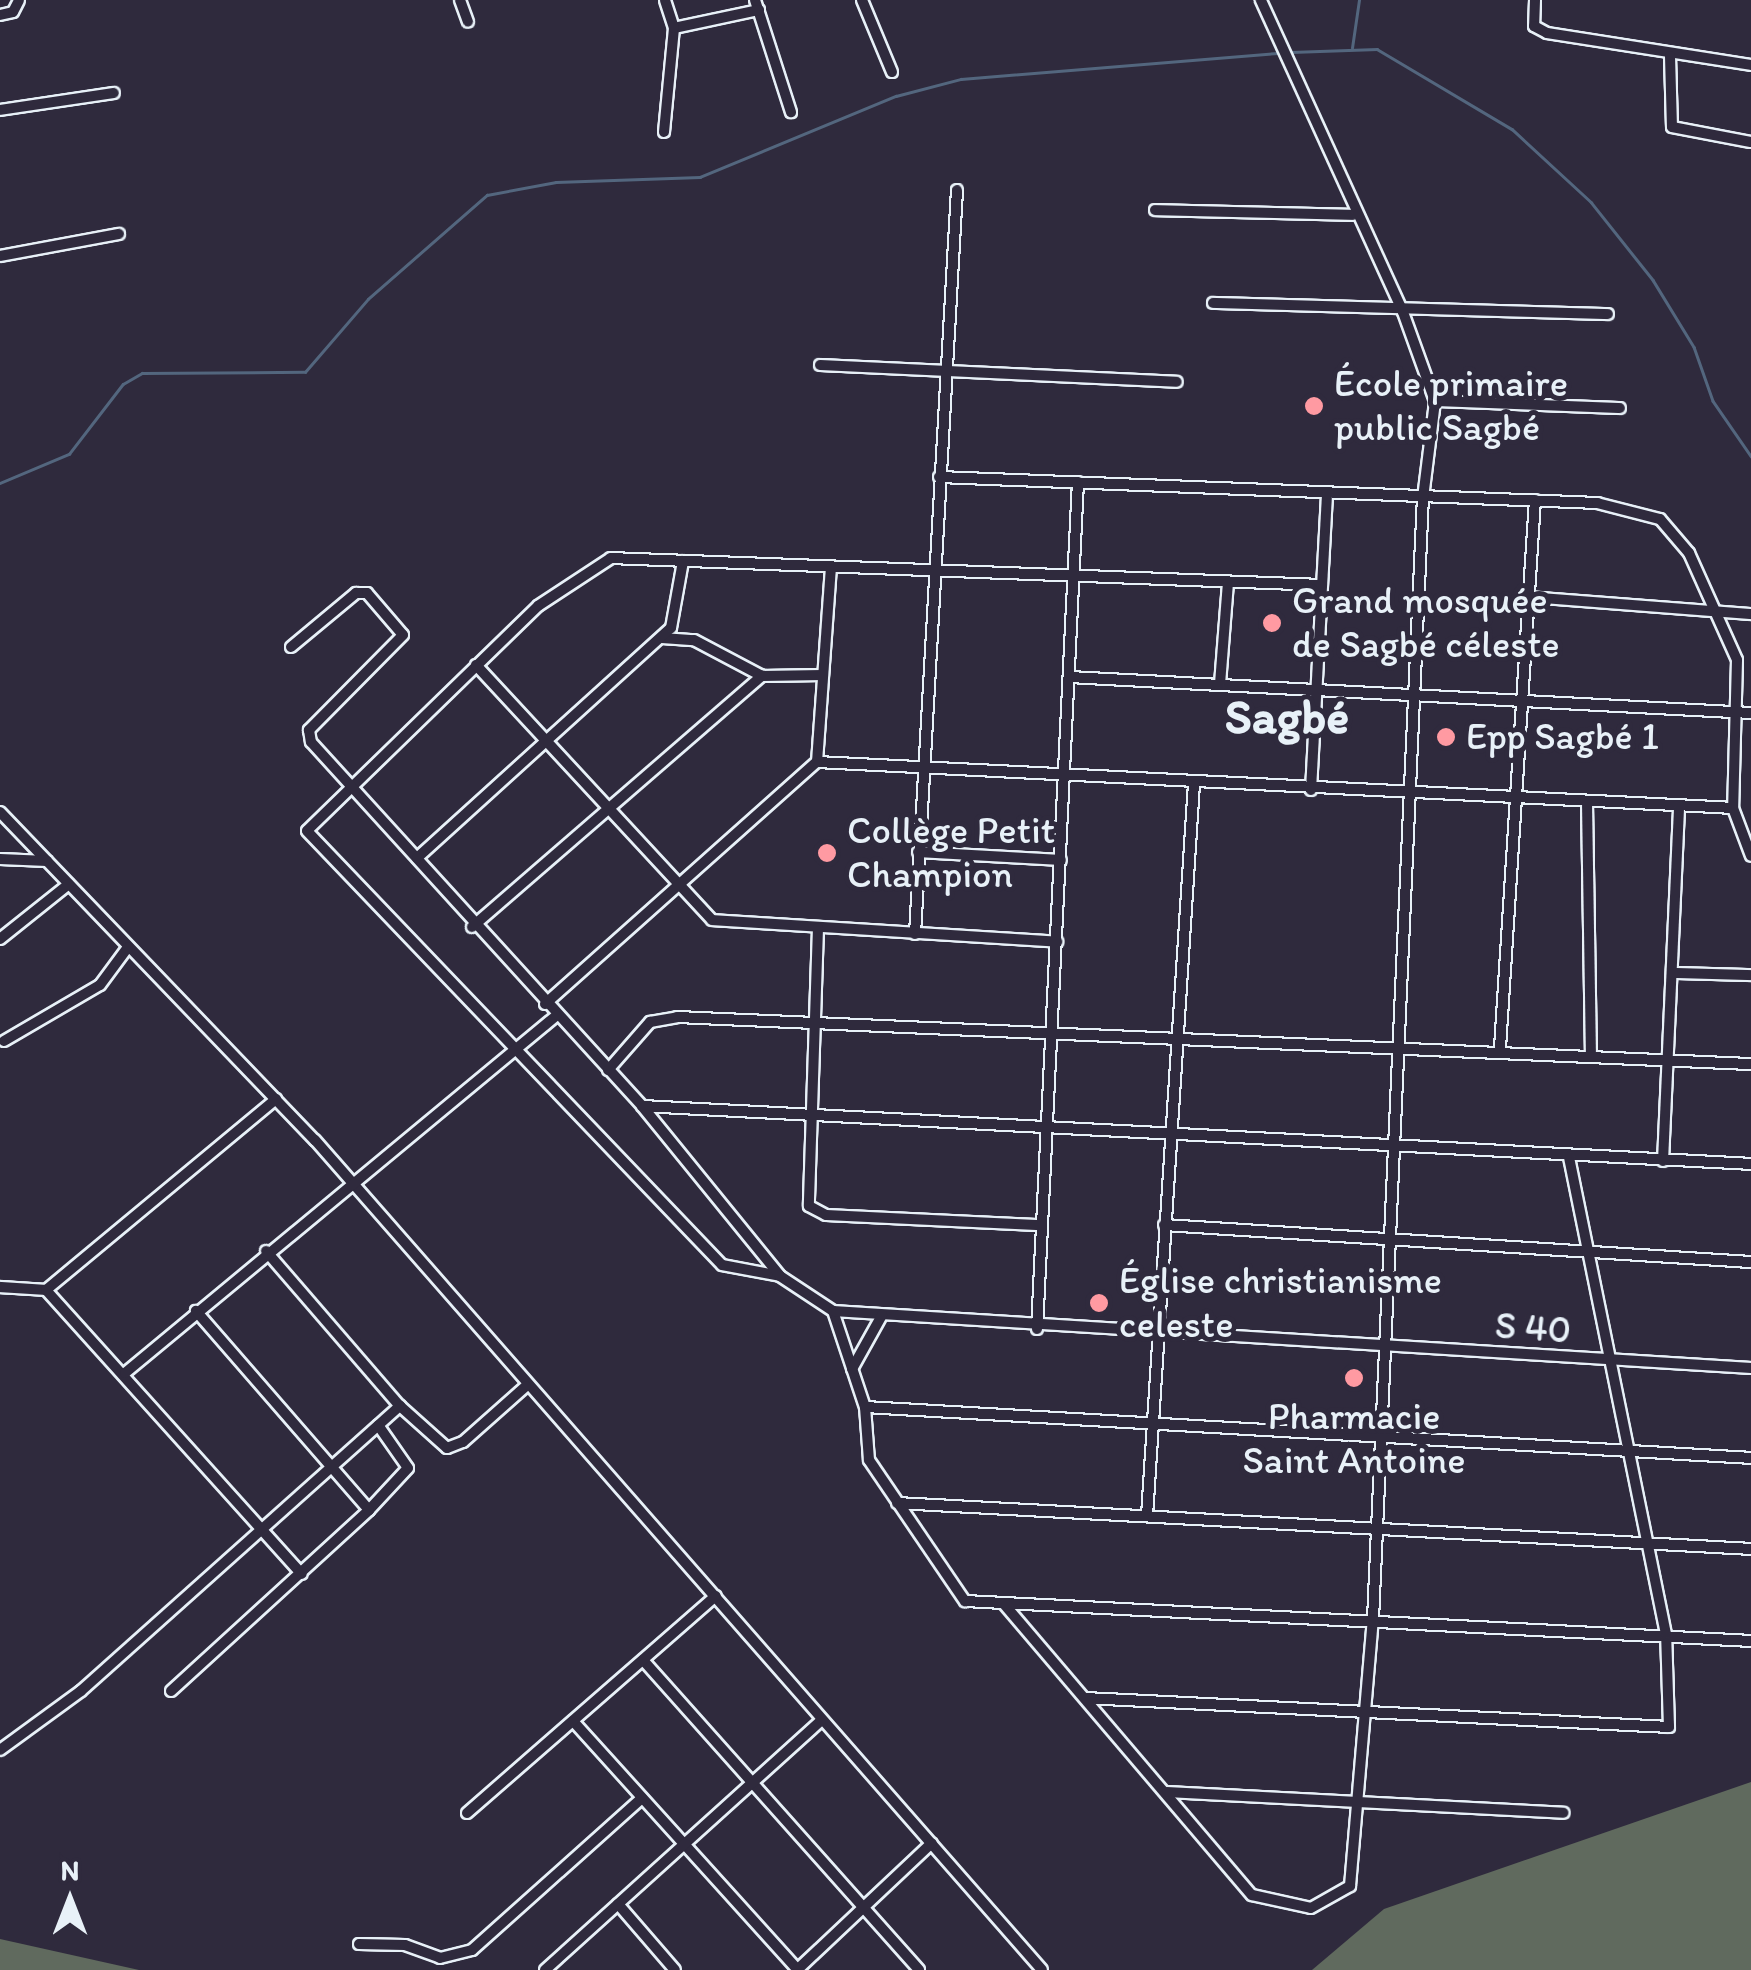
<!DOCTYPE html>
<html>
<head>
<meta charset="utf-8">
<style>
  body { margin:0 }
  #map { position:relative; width:1751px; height:1970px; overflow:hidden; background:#2f2a3d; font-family:Itim,sans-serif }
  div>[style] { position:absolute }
  .green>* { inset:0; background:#606a5e }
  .stream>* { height:2.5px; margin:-1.25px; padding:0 1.25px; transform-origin:1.25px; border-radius:1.25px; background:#53667e }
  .roads { filter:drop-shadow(2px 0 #e8f1f8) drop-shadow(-2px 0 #e8f1f8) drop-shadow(0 2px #e8f1f8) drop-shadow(0 -2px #e8f1f8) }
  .minor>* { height:10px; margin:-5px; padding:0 5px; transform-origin:5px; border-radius:5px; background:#2f2a3d }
  .dots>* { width:28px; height:28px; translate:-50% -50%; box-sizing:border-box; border:5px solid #2f2a3d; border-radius:50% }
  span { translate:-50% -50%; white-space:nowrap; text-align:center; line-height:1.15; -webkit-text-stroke:10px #2f2a3d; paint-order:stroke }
  .poi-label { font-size:38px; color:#e8f1f8 }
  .left { translate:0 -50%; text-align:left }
  .street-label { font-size:38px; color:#e8f1f8 }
  .district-label { font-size:48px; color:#e8f1f8; font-weight:700 }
  .north { position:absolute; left:20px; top:1850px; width:100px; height:100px; -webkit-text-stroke:8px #2f2a3d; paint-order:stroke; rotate:0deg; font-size:28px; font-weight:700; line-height:40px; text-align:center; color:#e8f1f8 }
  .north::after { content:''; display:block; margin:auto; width:35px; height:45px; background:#e8f1f8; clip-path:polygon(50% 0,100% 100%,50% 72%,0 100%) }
</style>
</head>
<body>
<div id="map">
  <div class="green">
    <i style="clip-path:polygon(1751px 1782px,1751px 1970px,1312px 1970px,1384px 1909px)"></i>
    <i style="clip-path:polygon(0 1939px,139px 1970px,0 1970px)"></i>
  </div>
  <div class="stream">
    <i style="left:1352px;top:48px;width:49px;rotate:-81.7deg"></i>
    <i style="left:1291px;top:52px;width:86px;rotate:-2deg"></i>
    <i style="left:1377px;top:49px;width:157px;rotate:30.7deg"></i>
    <i style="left:1512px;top:129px;width:108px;rotate:42.7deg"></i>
    <i style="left:1591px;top:202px;width:100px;rotate:51.5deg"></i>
    <i style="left:1653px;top:280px;width:79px;rotate:58.5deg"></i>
    <i style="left:1694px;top:347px;width:57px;rotate:70.6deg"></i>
    <i style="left:1713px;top:401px;width:67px;rotate:55.4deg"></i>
    <i style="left:0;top:483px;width:75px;rotate:-22.8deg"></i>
    <i style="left:69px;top:454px;width:88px;rotate:-52.4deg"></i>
    <i style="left:123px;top:384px;width:22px;rotate:-30deg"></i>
    <i style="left:142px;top:373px;width:163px;rotate:-0.4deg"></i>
    <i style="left:305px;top:372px;width:96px;rotate:-49.2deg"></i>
    <i style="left:368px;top:299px;width:158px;rotate:-41.2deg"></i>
    <i style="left:487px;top:195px;width:70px;rotate:-10.7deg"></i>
    <i style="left:556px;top:182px;width:144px;rotate:-2deg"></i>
    <i style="left:700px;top:177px;width:212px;rotate:-22.5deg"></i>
    <i style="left:896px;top:96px;width:67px;rotate:-14.7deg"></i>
    <i style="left:961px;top:79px;width:318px;rotate:-4.7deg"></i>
  </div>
  <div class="roads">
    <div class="minor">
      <i style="left:460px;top:0;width:23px;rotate:70deg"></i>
      <i style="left:755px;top:0;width:118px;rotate:72.2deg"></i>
      <i style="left:862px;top:0;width:78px;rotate:67.4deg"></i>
      <i style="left:1535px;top:0;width:26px;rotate:92deg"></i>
      <i style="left:1534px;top:26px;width:15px;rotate:28deg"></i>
      <i style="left:1547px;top:33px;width:206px;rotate:8.9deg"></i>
      <i style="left:0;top:15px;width:13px;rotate:-13deg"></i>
      <i style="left:13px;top:12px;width:13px;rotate:-63deg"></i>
      <i style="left:674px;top:28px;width:87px;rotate:-12deg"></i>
      <i style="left:1670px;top:56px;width:71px;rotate:88.4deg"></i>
      <i style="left:1672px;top:127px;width:80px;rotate:10.8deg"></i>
      <i style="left:0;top:110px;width:115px;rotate:-8.5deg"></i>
      <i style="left:664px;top:132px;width:104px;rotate:-84.5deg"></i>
      <i style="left:674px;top:28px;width:29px;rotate:-108deg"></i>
      <i style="left:1155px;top:210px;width:198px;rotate:1.4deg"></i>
      <i style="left:0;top:256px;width:121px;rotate:-10.5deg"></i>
      <i style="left:1213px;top:303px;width:395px;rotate:1.6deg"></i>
      <i style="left:820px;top:365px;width:357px;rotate:2.7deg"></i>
      <i style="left:1435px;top:401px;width:185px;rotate:2.2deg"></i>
      <i style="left:939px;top:477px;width:659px;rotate:2.26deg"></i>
      <i style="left:1597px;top:503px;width:65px;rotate:14.3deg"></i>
      <i style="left:1660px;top:519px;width:45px;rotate:49.5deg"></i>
      <i style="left:1689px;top:553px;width:117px;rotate:65.8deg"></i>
      <i style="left:1737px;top:660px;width:148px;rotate:91.5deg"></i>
      <i style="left:1733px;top:808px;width:51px;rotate:69.4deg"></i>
      <i style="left:1322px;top:585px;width:712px;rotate:-177.83deg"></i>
      <i style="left:611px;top:558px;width:87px;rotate:146.7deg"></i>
      <i style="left:538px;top:606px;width:322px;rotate:135.8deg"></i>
      <i style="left:307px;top:831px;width:600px;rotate:46.28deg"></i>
      <i style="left:722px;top:1265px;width:59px;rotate:10.7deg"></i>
      <i style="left:780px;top:1276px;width:64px;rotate:33.4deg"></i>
      <i style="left:833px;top:1311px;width:101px;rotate:71.6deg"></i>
      <i style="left:865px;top:1407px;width:53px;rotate:85.7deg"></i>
      <i style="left:869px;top:1460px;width:171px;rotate:55.8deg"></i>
      <i style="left:965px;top:1601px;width:787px;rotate:2.91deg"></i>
      <i style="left:1529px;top:597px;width:223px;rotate:4.4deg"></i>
      <i style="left:662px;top:638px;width:32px;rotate:4deg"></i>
      <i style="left:694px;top:640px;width:77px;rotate:27.9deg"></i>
      <i style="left:762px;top:676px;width:61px;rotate:-0.9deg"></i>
      <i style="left:291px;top:647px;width:85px;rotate:-39.7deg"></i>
      <i style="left:356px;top:593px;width:11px"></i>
      <i style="left:367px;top:593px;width:55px;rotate:49.4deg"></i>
      <i style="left:403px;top:635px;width:134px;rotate:134.7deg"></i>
      <i style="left:309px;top:730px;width:12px;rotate:81deg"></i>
      <i style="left:311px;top:742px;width:492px;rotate:47.7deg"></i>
      <i style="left:642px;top:1106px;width:219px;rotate:50.9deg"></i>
      <i style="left:476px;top:665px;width:347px;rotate:47.2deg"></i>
      <i style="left:712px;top:920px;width:346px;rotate:3.6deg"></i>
      <i style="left:1069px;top:677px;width:683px;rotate:3.02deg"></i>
      <i style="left:1220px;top:684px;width:102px;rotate:-85.5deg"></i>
      <i style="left:817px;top:762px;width:917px;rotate:2.87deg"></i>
      <i style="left:1311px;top:790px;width:296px;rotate:-86.9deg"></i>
      <i style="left:1587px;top:803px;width:250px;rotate:89.1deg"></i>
      <i style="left:0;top:812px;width:455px;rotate:46.2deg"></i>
      <i style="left:315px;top:1140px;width:1103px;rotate:48.78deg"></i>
      <i style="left:918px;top:852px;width:143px;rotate:3.2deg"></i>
      <i style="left:417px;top:858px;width:343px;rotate:-42.2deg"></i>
      <i style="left:671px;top:628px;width:68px;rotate:-79.8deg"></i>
      <i style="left:0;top:859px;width:47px;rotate:2.4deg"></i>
      <i style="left:472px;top:927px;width:384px;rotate:-40.9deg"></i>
      <i style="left:818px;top:928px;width:278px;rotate:91.9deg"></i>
      <i style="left:809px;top:1206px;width:19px;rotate:28deg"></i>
      <i style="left:826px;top:1215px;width:216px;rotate:2.7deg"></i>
      <i style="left:915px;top:934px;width:745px;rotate:-86.77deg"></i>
      <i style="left:0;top:939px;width:88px;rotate:-38.6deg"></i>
      <i style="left:1673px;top:973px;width:78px;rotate:1.5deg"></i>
      <i style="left:545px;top:1004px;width:364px;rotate:-41.7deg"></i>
      <i style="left:817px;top:762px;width:196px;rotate:-85.9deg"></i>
      <i style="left:4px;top:1041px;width:111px;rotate:-30.3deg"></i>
      <i style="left:100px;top:985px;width:47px;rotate:-53.6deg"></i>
      <i style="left:1500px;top:1048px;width:549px;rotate:-86.35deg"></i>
      <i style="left:608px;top:1070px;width:64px;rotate:-48.8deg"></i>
      <i style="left:650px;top:1022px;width:27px;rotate:-10deg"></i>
      <i style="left:677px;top:1017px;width:1075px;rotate:2.51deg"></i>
      <i style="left:642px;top:1106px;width:1111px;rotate:2.99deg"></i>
      <i style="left:1663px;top:1161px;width:354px;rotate:-87.4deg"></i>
      <i style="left:1164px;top:1225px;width:588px;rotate:3.61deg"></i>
      <i style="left:266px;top:1251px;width:205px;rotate:49.2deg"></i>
      <i style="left:400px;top:1406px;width:63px;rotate:41.8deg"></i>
      <i style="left:447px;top:1448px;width:17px;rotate:-21deg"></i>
      <i style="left:463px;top:1442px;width:84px;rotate:-41.6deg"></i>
      <i style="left:0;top:1287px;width:46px;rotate:3.7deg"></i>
      <i style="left:46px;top:1290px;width:382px;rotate:48deg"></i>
      <i style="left:46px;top:1290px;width:299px;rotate:-39.7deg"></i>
      <i style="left:833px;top:1311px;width:920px;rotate:3.55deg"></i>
      <i style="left:1037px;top:1329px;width:848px;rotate:-87.23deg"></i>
      <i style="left:852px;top:1369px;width:62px;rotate:-60.9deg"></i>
      <i style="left:125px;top:1373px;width:560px;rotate:-39.64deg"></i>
      <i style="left:865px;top:1407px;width:887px;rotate:3.29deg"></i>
      <i style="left:897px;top:1503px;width:855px;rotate:3.08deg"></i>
      <i style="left:369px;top:1510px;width:57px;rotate:-47.1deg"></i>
      <i style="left:408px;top:1468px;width:52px;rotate:-124.9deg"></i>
      <i style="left:1147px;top:1516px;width:734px;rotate:-86.33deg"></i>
      <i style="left:1004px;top:1604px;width:382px;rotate:49.6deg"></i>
      <i style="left:1252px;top:1895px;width:60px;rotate:12.4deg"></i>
      <i style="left:1311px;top:1908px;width:45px;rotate:-29.4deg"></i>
      <i style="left:1350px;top:1886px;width:268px;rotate:-85.1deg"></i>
      <i style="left:1373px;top:1619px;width:1122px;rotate:-87.45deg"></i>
      <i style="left:1423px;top:498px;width:98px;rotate:-82.9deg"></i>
      <i style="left:1435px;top:401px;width:95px;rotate:-109.8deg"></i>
      <i style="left:1403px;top:312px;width:343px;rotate:-114.5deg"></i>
      <i style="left:643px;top:1660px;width:415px;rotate:48.3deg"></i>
      <i style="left:171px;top:1691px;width:268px;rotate:-42.4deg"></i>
      <i style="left:369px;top:1510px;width:264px;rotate:-131deg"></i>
      <i style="left:1085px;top:1698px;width:585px;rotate:2.84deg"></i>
      <i style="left:1669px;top:1727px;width:93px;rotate:-91.8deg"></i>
      <i style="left:1666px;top:1634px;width:488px;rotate:-101.5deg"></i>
      <i style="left:573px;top:1721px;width:336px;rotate:47.9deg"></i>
      <i style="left:0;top:1750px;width:100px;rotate:-36.1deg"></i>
      <i style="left:81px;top:1691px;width:428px;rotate:-41.8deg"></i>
      <i style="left:1167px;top:1792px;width:397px;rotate:3deg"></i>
      <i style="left:467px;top:1813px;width:330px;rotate:-41.1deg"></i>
      <i style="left:618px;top:1904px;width:87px;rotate:49.2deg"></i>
      <i style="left:359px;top:1944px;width:46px;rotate:1.2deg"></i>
      <i style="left:405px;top:1945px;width:37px;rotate:20deg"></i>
      <i style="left:440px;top:1958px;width:33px;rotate:-14deg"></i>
      <i style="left:472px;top:1950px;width:228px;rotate:-41.8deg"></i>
      <i style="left:545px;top:1970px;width:372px;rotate:-42.1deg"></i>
      <i style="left:797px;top:1970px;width:185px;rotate:-43.3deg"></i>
    </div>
  </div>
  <div class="dots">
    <i style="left:1314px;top:406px;background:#ff9aa2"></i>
    <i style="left:1272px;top:623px;background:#ff9aa2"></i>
    <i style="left:1446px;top:737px;background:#ff9aa2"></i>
    <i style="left:827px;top:853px;background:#ff9aa2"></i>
    <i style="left:1099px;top:1303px;background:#ff9aa2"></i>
    <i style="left:1354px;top:1378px;background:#ff9aa2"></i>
  </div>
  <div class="poi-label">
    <span class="left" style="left:1334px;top:406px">École primaire<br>public Sagbé</span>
    <span class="left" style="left:1292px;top:623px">Grand mosquée<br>de Sagbé céleste</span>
    <span class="left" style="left:1466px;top:737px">Epp Sagbé 1</span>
    <span class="left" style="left:847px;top:853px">Collège Petit<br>Champion</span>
    <span class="left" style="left:1119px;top:1303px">Église christianisme<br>celeste</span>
    <span style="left:1354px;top:1439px">Pharmacie<br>Saint Antoine</span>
  </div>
  <div class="street-label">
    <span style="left:1533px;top:1328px;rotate:4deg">S 40</span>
  </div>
  <div class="district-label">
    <span style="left:1287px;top:717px">Sagbé</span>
  </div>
  <div class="north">N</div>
</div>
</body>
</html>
